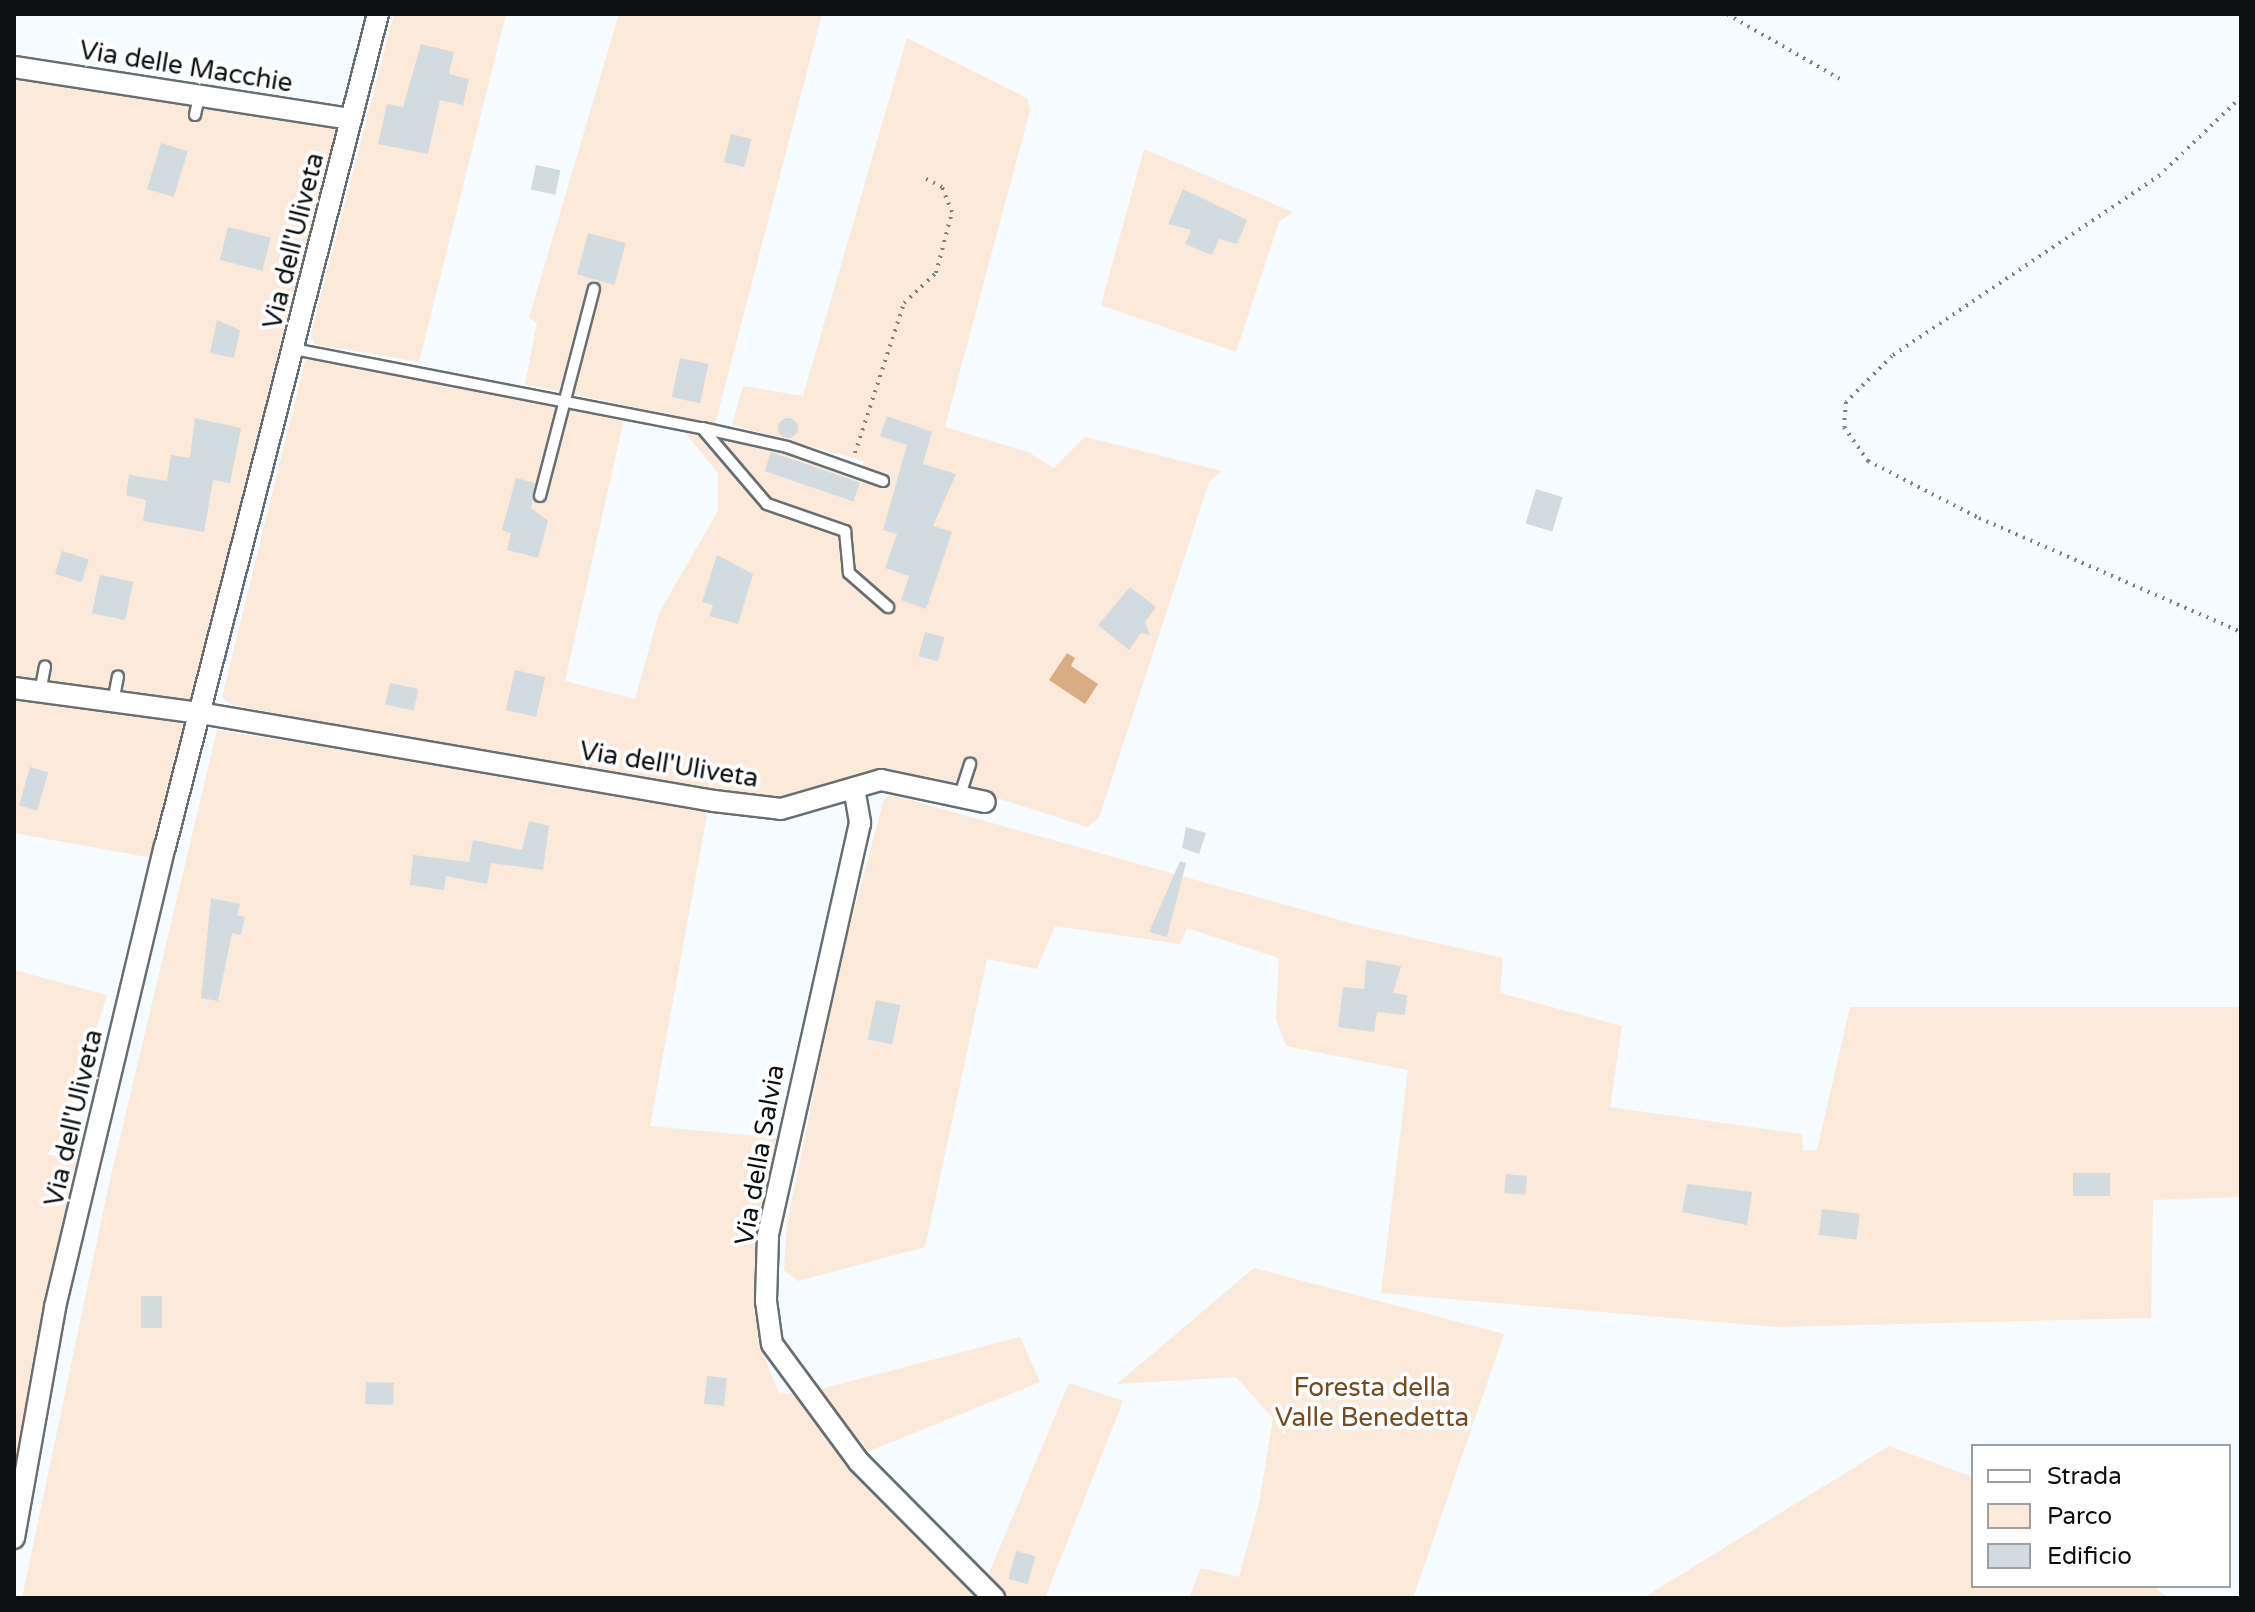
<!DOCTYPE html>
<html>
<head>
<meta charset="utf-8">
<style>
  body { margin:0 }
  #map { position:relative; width:2255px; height:1612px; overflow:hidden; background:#f5fbfe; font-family:"Varela Round",sans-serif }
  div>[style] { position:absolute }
  .green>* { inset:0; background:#fbe9d9 }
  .water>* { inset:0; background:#d9ad84 }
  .building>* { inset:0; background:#d2dce0; transform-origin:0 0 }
  .round { border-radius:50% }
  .path>* { height:4px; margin-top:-2px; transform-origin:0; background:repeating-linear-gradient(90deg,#7c8182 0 2px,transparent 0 8px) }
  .roads { filter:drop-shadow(2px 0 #676f73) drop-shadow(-2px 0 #676f73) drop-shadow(0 2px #676f73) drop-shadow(0 -2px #676f73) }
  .lane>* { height:10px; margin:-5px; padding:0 5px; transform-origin:5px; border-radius:5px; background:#fff }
  .street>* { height:20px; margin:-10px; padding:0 10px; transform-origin:10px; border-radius:10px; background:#fff }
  span { translate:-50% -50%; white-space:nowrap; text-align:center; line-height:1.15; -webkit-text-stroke:8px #fff; paint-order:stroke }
  .street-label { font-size:26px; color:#0c1011 }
  .park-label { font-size:26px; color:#764b1d }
  .frame { position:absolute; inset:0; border:16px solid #0c1011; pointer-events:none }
  .legend { position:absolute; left:1971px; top:1444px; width:260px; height:144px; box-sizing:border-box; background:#fff; border:2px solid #9e9fa0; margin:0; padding:10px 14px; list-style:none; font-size:24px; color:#0c1011 }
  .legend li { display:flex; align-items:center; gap:16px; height:40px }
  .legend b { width:40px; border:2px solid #9e9fa0 }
</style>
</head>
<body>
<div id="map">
  <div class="green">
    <i style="clip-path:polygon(394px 14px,506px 14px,419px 362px,315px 344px,311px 334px)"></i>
    <i style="clip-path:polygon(619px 14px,822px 14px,715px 424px,525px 384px,537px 323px,529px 318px)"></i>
    <i style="clip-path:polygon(907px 38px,1027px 98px,1030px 110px,945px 427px,1028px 452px,1054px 468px,1085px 437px,1222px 471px,1209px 482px,1099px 818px,1087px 827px,935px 778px,896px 772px,818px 787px,783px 802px,744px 799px,232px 705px,222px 697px,306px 357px,624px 419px,565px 681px,635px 699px,659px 613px,718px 511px,718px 473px,682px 429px,861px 471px,864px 461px,732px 425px,743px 386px,803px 396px)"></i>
    <i style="clip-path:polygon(14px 74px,333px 123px,346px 134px,169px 861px,14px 833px)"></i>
    <i style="clip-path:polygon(1144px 149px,1293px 212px,1279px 222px,1236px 352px,1101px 305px)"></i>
    <i style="clip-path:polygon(217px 730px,702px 807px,707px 815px,650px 1126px,777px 1138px,761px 1266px,762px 1350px,779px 1394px,809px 1392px,1020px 1337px,1040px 1382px,857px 1456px,967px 1563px,989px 1573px,1069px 1383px,1123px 1401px,1045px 1598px,22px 1598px,109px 1184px)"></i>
    <i style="clip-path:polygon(892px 795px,1361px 926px,1503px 958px,1500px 993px,1622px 1026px,1610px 1107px,1802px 1134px,1803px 1151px,1817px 1150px,1850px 1007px,2241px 1007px,2241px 1197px,2153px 1200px,2151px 1318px,1776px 1327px,1381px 1293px,1408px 1070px,1286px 1046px,1276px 1019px,1279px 958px,1187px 928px,1180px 944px,1055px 926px,1037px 969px,987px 959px,925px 1247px,798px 1281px,784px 1270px,787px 1224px,841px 959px,884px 799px)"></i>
    <i style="clip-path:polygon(14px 970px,107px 995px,63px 1135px,47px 1154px,79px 1161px,14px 1482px)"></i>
    <i style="clip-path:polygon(1254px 1268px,1504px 1334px,1413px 1598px,1189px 1598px,1201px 1568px,1239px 1577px,1259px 1504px,1273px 1418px,1236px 1377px,1117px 1384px)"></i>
    <i style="clip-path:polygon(1889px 1446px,1973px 1477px,1973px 1586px,2153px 1586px,2168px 1598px,1643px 1598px)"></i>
  </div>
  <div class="water">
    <i style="clip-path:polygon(1067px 653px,1075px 658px,1071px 666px,1098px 684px,1085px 704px,1049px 680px)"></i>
  </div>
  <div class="building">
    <i style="clip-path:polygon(421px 44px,454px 52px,449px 74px,469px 79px,463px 105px,440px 100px,428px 154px,378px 144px,387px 104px,403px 107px)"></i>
    <i style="left:731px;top:134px;width:21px;height:29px;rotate:14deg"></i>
    <i style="left:161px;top:143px;width:28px;height:48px;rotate:17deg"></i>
    <i style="left:536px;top:165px;width:25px;height:25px;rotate:12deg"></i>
    <i style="clip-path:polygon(1183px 189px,1247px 220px,1237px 244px,1219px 239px,1212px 255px,1185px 244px,1191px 230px,1168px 224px)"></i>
    <i style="left:228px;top:227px;width:44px;height:34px;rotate:14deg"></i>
    <i style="left:588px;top:233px;width:39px;height:43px;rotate:15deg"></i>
    <i style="clip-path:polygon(217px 320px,240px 330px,234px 358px,210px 353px)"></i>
    <i style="left:680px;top:358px;width:29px;height:40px;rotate:12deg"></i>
    <i style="clip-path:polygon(887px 416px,932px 432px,923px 464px,956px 474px,933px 526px,952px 532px,926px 609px,901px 600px,909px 576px,885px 568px,897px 534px,883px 530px,907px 445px,880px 436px)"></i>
    <i class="round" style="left:778px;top:418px;width:20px;height:20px"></i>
    <i style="clip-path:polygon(195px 418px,241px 428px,230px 483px,213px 480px,204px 532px,143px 521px,146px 500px,126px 495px,129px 475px,167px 481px,171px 455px,190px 458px)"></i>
    <i style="left:771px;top:452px;width:94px;height:20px;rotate:19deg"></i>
    <i style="clip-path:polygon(516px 478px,535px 483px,531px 508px,548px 521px,538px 558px,507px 550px,511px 533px,502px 530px)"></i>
    <i style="left:1536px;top:489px;width:28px;height:36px;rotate:17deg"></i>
    <i style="left:62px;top:551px;width:28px;height:24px;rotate:17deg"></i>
    <i style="clip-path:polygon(717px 555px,753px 574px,738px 624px,709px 616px,713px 605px,702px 602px)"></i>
    <i style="left:100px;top:575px;width:34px;height:39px;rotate:12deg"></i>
    <i style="clip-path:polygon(1130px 587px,1156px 607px,1145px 622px,1150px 635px,1141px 633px,1129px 650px,1098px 625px)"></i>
    <i style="left:925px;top:632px;width:20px;height:25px;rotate:15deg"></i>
    <i style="left:515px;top:670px;width:31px;height:41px;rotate:13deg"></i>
    <i style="left:390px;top:683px;width:29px;height:22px;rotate:12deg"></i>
    <i style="left:30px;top:767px;width:19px;height:40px;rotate:16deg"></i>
    <i style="clip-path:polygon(529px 821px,549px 826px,543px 870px,491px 863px,487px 884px,446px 876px,444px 890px,410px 885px,413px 855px,469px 862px,473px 840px,522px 850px)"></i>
    <i style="clip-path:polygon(1186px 827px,1206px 833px,1199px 854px,1182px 848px)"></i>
    <i style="clip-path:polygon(1180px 861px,1186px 863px,1167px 937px,1149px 932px)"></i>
    <i style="clip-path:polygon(211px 898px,240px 904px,237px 915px,245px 917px,241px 935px,232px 933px,218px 1001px,201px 998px)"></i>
    <i style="clip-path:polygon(1366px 960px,1401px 966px,1393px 993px,1407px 995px,1405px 1015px,1377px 1012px,1374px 1032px,1338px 1027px,1343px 987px,1364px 989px)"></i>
    <i style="left:876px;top:1000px;width:25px;height:40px;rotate:12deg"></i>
    <i style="left:2073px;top:1173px;width:37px;height:23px"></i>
    <i style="left:1506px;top:1174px;width:21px;height:19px;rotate:5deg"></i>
    <i style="clip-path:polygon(1687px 1184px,1752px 1192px,1747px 1225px,1682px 1212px)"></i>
    <i style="left:1822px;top:1209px;width:38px;height:26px;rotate:7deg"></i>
    <i style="left:141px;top:1296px;width:21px;height:32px"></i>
    <i style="left:707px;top:1376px;width:20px;height:28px;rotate:6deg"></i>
    <i style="left:366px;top:1382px;width:28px;height:22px;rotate:2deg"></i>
    <i style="left:1016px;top:1551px;width:20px;height:29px;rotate:15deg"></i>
  </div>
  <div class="path">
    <i style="left:1727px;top:14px;width:130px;rotate:29.9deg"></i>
    <i style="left:2241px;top:97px;width:112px;rotate:136.1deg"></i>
    <i style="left:2160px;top:175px;width:323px;rotate:146deg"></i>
    <i style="left:1892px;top:356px;width:65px;rotate:135deg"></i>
    <i style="left:1846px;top:402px;width:25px;rotate:95deg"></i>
    <i style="left:1844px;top:427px;width:42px;rotate:54.8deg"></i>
    <i style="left:1868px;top:461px;width:125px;rotate:27.2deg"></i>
    <i style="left:1979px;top:518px;width:286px;rotate:23.5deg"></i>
    <i style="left:855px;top:453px;width:158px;rotate:-71.9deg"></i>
    <i style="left:904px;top:303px;width:44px;rotate:-43.2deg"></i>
    <i style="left:936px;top:273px;width:63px;rotate:-75.3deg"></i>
    <i style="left:952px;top:212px;width:27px;rotate:-112deg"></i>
    <i style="left:942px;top:187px;width:18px;rotate:-153deg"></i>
  </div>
  <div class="roads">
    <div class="lane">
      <i style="left:195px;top:115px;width:19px;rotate:-78deg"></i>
      <i style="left:294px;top:349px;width:416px;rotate:11deg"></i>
      <i style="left:702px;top:428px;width:100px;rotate:49.5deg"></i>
      <i style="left:767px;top:504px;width:83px;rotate:19.1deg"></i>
      <i style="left:845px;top:531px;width:42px;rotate:84.6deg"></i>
      <i style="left:849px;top:573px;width:52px;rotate:41.1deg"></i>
      <i style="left:702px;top:428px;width:87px;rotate:12.6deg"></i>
      <i style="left:787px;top:447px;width:102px;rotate:19.5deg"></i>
      <i style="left:540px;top:496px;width:214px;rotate:-75.4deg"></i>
      <i style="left:40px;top:692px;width:26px;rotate:-79deg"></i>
      <i style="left:113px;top:702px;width:26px;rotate:-79deg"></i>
      <i style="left:960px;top:795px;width:33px;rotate:-72deg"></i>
    </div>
    <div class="street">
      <i style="left:14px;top:67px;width:341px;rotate:8.8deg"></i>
      <i style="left:14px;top:688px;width:188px;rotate:7.7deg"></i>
      <i style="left:200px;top:713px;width:521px;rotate:9.72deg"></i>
      <i style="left:714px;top:801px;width:67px;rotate:6.8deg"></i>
      <i style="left:781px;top:809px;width:104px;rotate:-16.2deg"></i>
      <i style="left:881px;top:780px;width:106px;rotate:11.9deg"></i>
      <i style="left:854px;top:788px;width:36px;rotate:80deg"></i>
      <i style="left:860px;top:823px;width:423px;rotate:102.6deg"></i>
      <i style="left:768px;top:1236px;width:65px;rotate:91.8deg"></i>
      <i style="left:766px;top:1301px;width:43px;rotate:82.1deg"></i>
      <i style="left:772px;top:1344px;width:147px;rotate:53.6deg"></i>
      <i style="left:859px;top:1462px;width:192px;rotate:45.2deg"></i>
      <i style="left:14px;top:1538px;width:235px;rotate:-79.9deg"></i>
      <i style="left:55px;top:1307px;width:473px;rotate:-76.6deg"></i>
      <i style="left:165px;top:847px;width:860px;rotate:-75.66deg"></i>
    </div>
  </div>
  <div class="street-label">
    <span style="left:186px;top:67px;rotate:9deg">Via delle Macchie</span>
    <span style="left:294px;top:241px;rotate:-76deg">Via dell'Uliveta</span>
    <span style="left:669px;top:765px;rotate:9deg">Via dell'Uliveta</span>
    <span style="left:74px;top:1118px;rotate:-77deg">Via dell'Uliveta</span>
    <span style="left:760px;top:1155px;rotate:-80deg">Via della Salvia</span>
  </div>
  <div class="park-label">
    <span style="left:1372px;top:1403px">Foresta della<br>Valle Benedetta</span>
  </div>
  <div class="frame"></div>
  <ul class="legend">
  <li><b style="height:10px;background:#fff"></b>Strada</li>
  <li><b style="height:22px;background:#fbe9d9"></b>Parco</li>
  <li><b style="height:22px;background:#d2dce0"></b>Edificio</li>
  </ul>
</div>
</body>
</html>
